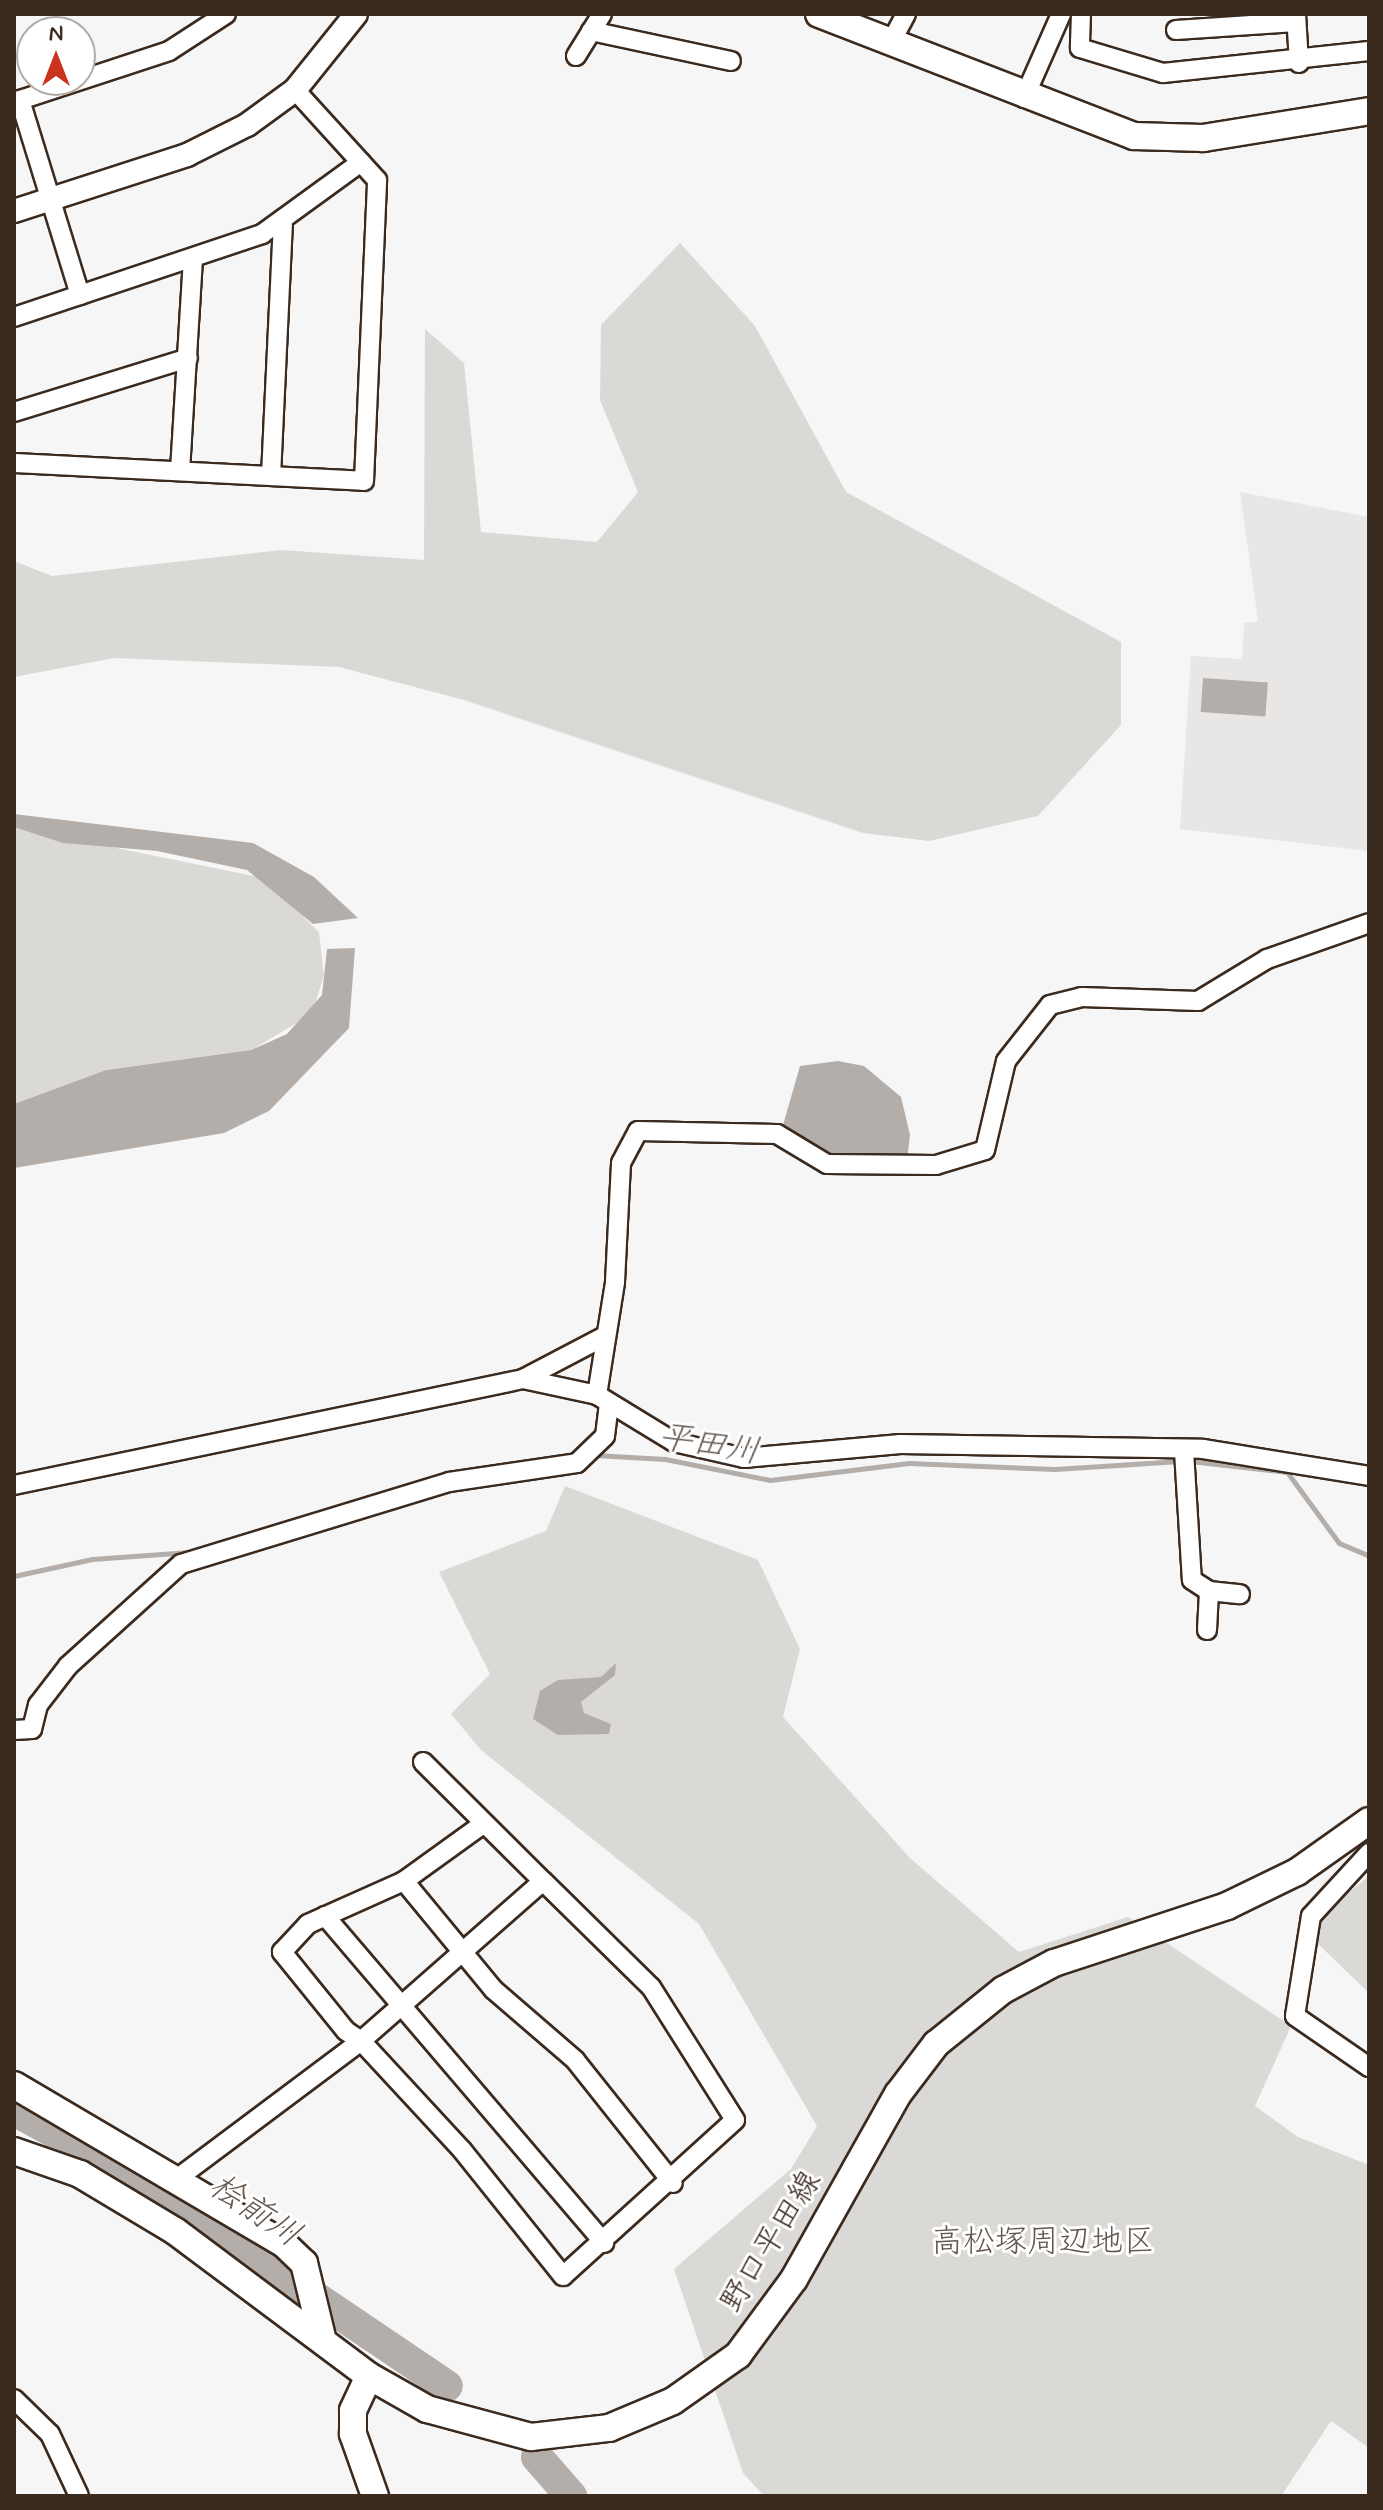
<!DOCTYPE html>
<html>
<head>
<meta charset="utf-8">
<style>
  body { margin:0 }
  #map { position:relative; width:1383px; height:2510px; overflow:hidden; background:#f7f6f6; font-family:Mynerve,"Klee One",sans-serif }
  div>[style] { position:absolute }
  .built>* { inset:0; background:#e9e7e6 }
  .green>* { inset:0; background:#dbd9d6 }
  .water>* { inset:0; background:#b4aeaa; transform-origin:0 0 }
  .stream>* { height:5px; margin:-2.5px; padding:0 2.5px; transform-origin:2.5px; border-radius:2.5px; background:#b4aeaa }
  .river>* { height:32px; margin:-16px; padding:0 16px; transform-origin:16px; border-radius:16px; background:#b4aeaa }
  .roads { filter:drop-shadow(2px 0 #3b2a1e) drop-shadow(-2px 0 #3b2a1e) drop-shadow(0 2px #3b2a1e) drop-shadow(0 -2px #3b2a1e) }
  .minor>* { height:18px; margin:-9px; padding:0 9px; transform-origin:9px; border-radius:9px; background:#fff }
  .tertiary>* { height:22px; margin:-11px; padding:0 11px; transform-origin:11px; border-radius:11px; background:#fff }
  .secondary>* { height:26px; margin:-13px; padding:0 13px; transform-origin:13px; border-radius:13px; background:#fff }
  span { translate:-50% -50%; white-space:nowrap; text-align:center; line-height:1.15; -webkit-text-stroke:6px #fff; paint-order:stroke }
  .street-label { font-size:32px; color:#3b2a1e }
  .park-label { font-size:32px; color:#63564c }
  .water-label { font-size:34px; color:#65584f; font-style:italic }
  .frame { position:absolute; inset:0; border:16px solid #3b2a1e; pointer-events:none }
  .north { position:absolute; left:16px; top:16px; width:80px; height:80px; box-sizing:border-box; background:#fff; border:2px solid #b1aaa5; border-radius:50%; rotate:0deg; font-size:22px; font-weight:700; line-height:32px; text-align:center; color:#3b2a1e }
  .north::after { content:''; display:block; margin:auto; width:28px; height:36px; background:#c8321e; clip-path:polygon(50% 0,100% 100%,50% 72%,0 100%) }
</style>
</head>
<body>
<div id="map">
  <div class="built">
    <i style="clip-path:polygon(1240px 492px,1369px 517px,1369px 851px,1180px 829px,1191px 656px,1242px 659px,1244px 623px,1258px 621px)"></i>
  </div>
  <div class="green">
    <i style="clip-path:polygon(680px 243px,755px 326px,846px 492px,1121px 642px,1121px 725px,1038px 816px,929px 841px,863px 833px,464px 700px,339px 667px,114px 658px,14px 677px,14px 561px,52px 576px,281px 550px,424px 560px,425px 329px,464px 363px,481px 532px,597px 542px,638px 492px,600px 400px,601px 325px)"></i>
    <i style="clip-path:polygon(14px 827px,263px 878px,319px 932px,324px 975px,312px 1014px,251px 1050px,106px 1070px,14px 1104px)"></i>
    <i style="clip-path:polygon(565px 1486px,758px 1560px,800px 1649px,783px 1717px,910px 1858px,1019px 1952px,1128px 1917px,1291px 2026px,1255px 2106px,1298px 2137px,1369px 2165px,1369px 2448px,1331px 2421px,1281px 2496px,764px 2496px,743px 2473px,674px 2269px,791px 2169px,817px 2126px,699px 1924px,481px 1750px,451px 1714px,490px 1674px,439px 1572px,546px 1531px)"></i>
    <i style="clip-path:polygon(1369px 1876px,1369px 1993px,1314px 1940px,1320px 1916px)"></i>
  </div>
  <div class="water">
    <i style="left:1203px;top:678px;width:65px;height:34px;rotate:4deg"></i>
    <i style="clip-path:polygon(14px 814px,253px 843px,314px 877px,358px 918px,313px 924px,247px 870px,157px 851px,63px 843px,14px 827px)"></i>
    <i style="clip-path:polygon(355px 948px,349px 1028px,269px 1111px,224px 1133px,14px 1168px,14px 1104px,106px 1070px,251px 1050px,287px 1034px,322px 995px,327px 949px)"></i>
    <i style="clip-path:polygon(838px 1061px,864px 1066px,901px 1097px,910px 1135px,907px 1161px,828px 1158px,781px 1132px,800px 1066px)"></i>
    <i style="clip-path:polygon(616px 1663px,615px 1675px,581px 1702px,584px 1713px,611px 1724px,609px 1734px,558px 1735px,533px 1719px,540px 1691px,558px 1680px,601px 1677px)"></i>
  </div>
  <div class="stream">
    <i style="left:595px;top:1455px;width:70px;rotate:3.3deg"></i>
    <i style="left:665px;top:1459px;width:107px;rotate:11.3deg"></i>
    <i style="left:770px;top:1480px;width:140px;rotate:-7deg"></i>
    <i style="left:909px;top:1463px;width:146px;rotate:2.4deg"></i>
    <i style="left:1055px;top:1469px;width:125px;rotate:-3.7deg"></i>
    <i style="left:1190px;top:1461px;width:98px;rotate:6.5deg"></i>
    <i style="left:1287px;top:1472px;width:88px;rotate:53.8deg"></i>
    <i style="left:1339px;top:1543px;width:33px;rotate:23deg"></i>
    <i style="left:460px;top:1472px;width:106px;rotate:-8.7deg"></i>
    <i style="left:14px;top:1576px;width:80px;rotate:-12.3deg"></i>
    <i style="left:92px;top:1559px;width:98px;rotate:-4.1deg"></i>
  </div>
  <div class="river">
    <i style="left:14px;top:2110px;width:144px;rotate:28.7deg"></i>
    <i style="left:140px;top:2179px;width:370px;rotate:34deg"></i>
    <i style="left:537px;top:2457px;width:52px;rotate:48.9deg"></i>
  </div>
  <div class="roads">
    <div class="minor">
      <i style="left:1081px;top:14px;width:34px;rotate:92deg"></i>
      <i style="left:1080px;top:48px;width:87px;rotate:16.8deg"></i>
      <i style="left:1163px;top:73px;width:207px;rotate:-6.1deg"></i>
      <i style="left:1296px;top:14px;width:49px;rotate:86.5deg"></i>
      <i style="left:1176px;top:30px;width:120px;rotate:-3.8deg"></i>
      <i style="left:591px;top:31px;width:143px;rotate:12.1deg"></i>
      <i style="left:890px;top:44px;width:34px;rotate:-62deg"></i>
      <i style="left:576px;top:56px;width:49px;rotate:-58.2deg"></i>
      <i style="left:1024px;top:98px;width:92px;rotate:-66.2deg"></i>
      <i style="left:20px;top:100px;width:204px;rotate:72.9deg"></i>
      <i style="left:14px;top:102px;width:163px;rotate:-18.2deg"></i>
      <i style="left:169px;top:51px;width:68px;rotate:-33deg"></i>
      <i style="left:14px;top:317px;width:262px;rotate:-18.5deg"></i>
      <i style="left:262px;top:234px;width:122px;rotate:-36deg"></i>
      <i style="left:14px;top:412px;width:182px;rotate:-17.2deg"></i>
      <i style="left:14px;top:463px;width:350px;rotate:2.9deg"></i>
      <i style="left:364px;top:481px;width:301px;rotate:-87.5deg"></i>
      <i style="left:377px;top:180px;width:122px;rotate:-132.3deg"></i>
      <i style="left:180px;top:471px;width:210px;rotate:-86.5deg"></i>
      <i style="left:271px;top:476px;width:252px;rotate:-87.3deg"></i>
      <i style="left:523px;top:1379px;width:90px;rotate:-27.7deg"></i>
      <i style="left:597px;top:1395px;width:114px;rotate:-80.9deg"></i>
      <i style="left:615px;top:1282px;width:119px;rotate:-87.1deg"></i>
      <i style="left:621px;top:1163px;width:36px;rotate:-62deg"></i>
      <i style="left:638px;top:1131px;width:139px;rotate:1.2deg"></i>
      <i style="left:777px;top:1134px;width:58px;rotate:31deg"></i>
      <i style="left:827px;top:1164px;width:109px;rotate:0.5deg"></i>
      <i style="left:936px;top:1165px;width:51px;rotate:-17deg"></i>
      <i style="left:985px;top:1150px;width:91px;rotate:-76.7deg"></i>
      <i style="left:1006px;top:1061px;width:71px;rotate:-51.8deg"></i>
      <i style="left:1050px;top:1005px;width:33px;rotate:-14deg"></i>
      <i style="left:1082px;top:997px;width:116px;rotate:2deg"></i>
      <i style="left:1198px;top:1001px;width:81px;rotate:-31.3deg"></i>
      <i style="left:1267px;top:959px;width:108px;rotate:-19.4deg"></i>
      <i style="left:1184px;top:1451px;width:129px;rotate:86.5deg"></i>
      <i style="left:1192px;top:1580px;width:20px;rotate:33deg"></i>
      <i style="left:1209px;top:1591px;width:31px;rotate:6deg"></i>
      <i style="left:14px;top:1485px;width:520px;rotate:-11.76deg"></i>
      <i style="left:523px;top:1379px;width:76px;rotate:12.2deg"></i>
      <i style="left:597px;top:1395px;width:90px;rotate:31.4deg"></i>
      <i style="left:674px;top:1442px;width:72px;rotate:12.9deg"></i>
      <i style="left:744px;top:1458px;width:157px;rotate:-5.1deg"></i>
      <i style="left:900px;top:1444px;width:303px;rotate:0.9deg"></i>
      <i style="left:1203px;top:1449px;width:168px;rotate:9.2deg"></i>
      <i style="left:1207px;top:1630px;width:39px;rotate:-87deg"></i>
      <i style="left:14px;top:1730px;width:18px;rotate:-3deg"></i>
      <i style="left:32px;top:1729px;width:25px;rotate:-76deg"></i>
      <i style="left:38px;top:1705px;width:49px;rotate:-52.4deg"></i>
      <i style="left:68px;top:1666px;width:152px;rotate:-42.1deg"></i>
      <i style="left:181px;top:1564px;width:280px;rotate:-17deg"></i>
      <i style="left:449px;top:1482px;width:129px;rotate:-8.4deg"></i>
      <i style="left:577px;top:1463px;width:39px;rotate:-44deg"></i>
      <i style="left:605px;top:1436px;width:33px;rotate:-83deg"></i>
      <i style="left:423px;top:1762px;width:169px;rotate:44.8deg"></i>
      <i style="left:1369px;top:1853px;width:86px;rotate:132.6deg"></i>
      <i style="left:1311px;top:1916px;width:101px;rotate:99.1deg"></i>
      <i style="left:1295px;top:2016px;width:90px;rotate:34.6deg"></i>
      <i style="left:404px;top:1881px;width:141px;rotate:50.5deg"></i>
      <i style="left:494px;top:1990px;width:107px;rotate:40.8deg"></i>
      <i style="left:575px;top:2060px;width:157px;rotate:51.5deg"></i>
      <i style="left:325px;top:1916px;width:430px;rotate:49.5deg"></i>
      <i style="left:178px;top:2178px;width:229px;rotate:-36.8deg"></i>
      <i style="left:361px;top:2041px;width:242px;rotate:-41.3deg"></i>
      <i style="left:543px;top:1881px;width:151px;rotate:44.5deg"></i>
      <i style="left:651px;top:1987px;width:157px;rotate:57.7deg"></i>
      <i style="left:735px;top:2120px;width:232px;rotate:137.8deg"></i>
      <i style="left:563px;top:2276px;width:161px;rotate:-128.7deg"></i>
      <i style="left:462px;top:2150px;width:149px;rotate:-132.8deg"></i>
      <i style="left:361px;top:2041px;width:18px;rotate:-146deg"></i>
      <i style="left:346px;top:2031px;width:102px;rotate:-129deg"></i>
      <i style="left:282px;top:1952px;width:38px;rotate:-47deg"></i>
      <i style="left:308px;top:1924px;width:105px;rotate:-24.1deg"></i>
      <i style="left:404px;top:1881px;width:97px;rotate:-35.8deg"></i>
      <i style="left:14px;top:2399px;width:50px;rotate:44.2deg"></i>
      <i style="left:50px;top:2434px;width:68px;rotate:64.9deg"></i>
    </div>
    <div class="tertiary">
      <i style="left:14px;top:211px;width:182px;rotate:-17.9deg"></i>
      <i style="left:187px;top:155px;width:67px;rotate:-26.6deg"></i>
      <i style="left:247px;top:125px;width:59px;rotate:-36.1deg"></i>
      <i style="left:295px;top:90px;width:97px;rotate:-51.2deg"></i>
    </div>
    <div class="secondary">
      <i style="left:819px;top:14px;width:338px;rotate:21.2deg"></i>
      <i style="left:1134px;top:136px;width:69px;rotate:1.7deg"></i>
      <i style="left:1203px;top:138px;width:168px;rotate:-9.2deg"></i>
      <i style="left:14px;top:2085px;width:313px;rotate:30.5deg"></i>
      <i style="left:284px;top:2244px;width:28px;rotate:44deg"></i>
      <i style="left:304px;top:2263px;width:80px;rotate:76.3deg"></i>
      <i style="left:14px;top:2151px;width:70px;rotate:19.2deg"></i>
      <i style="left:80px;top:2174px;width:111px;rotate:31deg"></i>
      <i style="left:175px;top:2231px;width:242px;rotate:36.8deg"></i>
      <i style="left:369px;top:2376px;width:67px;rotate:29.6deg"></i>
      <i style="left:427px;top:2409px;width:108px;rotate:15.1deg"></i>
      <i style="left:531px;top:2437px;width:79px;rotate:-6.6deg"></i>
      <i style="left:609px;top:2428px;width:69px;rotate:-22.9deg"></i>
      <i style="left:673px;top:2401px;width:80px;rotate:-35.3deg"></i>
      <i style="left:738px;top:2355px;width:94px;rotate:-53.6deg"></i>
      <i style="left:794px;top:2279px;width:212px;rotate:-60.7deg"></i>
      <i style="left:898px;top:2094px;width:63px;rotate:-52.8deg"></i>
      <i style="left:936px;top:2044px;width:86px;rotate:-38.9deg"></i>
      <i style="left:1003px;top:1990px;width:58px;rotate:-27.9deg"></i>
      <i style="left:1054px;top:1963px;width:182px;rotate:-18.2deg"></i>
      <i style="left:1227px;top:1906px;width:78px;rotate:-25.9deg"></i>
      <i style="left:1297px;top:1872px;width:88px;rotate:-35.3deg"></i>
      <i style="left:369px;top:2376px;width:38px;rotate:115deg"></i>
      <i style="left:353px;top:2411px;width:23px;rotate:90deg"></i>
      <i style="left:353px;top:2434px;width:66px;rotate:70.5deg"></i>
    </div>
  </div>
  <div class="street-label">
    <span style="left:771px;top:2242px;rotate:-58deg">野口平田線</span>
  </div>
  <div class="park-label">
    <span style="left:1043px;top:2242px">高松塚周辺地区</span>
  </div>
  <div class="water-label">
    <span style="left:709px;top:1445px;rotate:9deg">平田川</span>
    <span style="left:255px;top:2211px;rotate:34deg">桧前川</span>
  </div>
  <div class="frame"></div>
  <div class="north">N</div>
</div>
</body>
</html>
